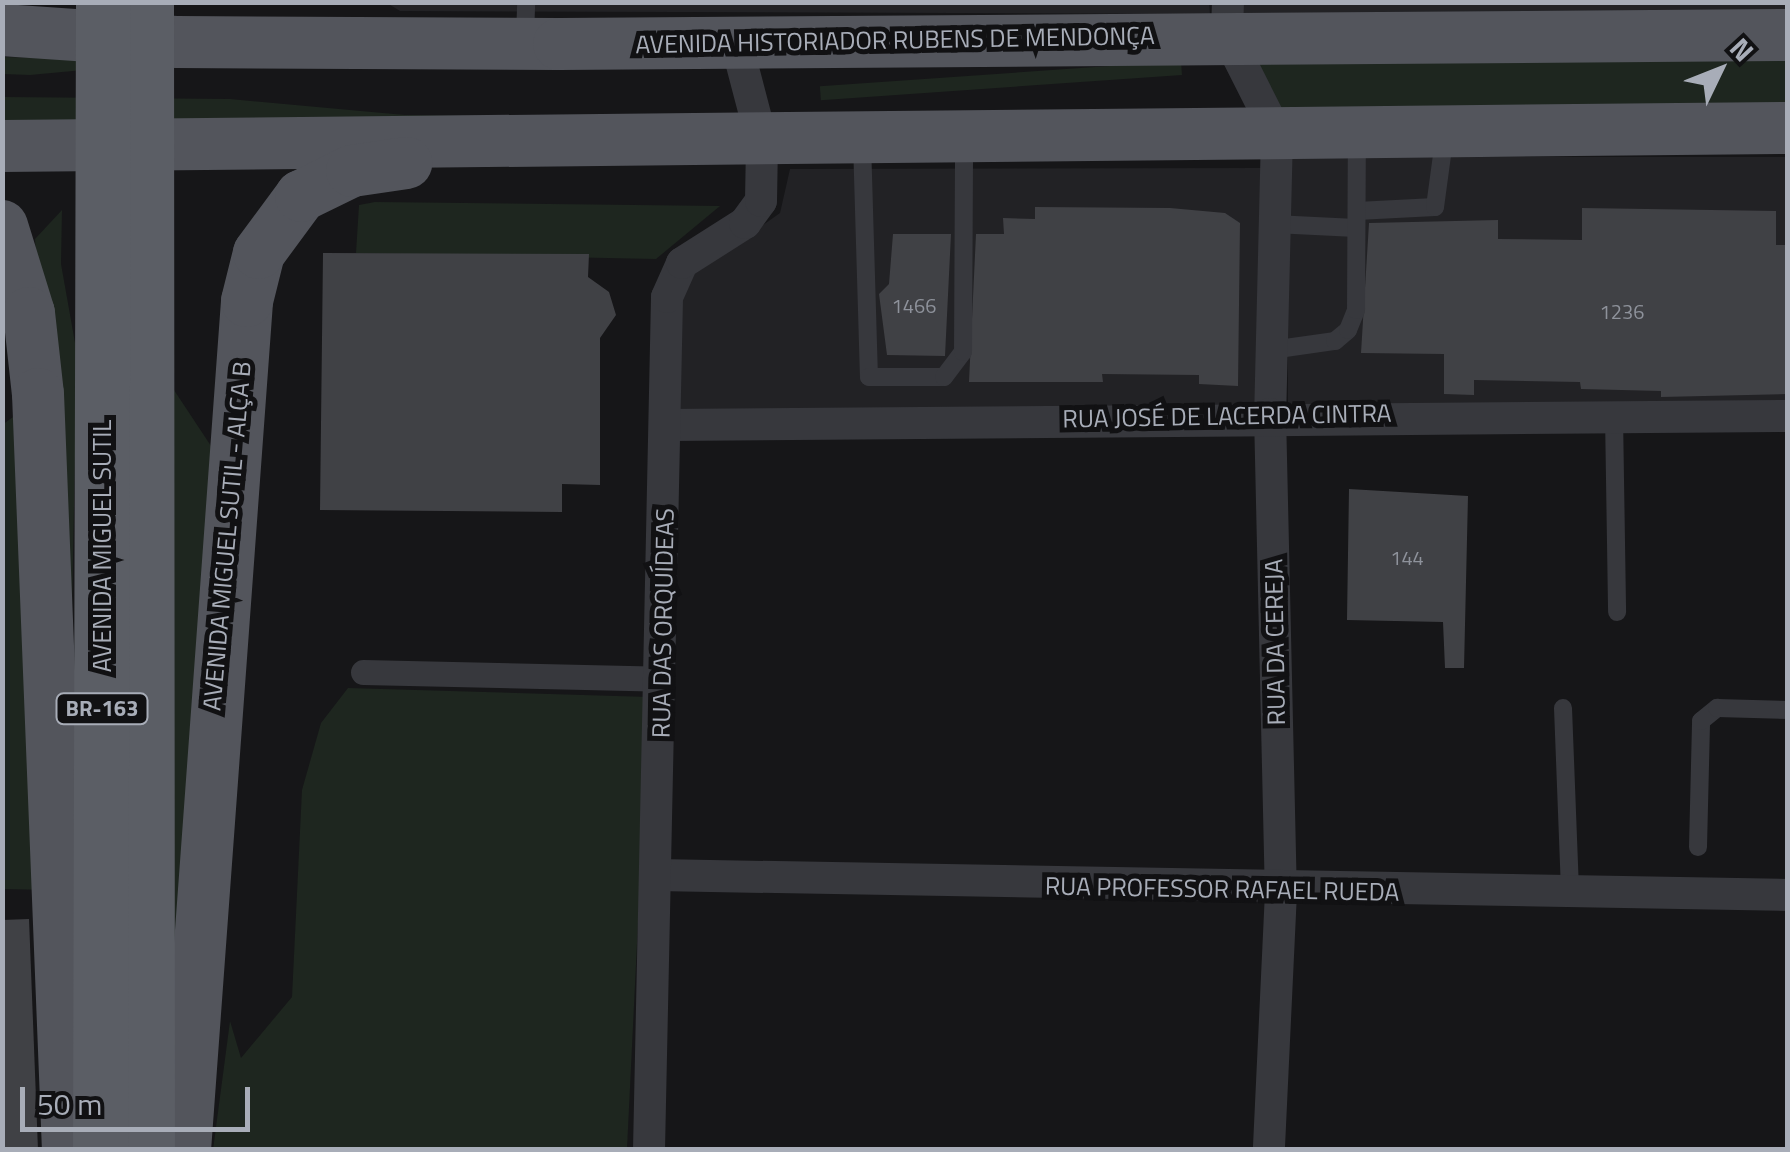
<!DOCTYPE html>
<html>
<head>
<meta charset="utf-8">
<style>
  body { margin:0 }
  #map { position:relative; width:1790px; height:1152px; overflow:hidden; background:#161618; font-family:"Titillium Web",sans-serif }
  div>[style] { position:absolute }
  .built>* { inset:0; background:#222225; transform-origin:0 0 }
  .green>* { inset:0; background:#1e261f; transform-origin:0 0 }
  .building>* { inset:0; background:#404145 }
  .service>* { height:18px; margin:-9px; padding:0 9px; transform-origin:9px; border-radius:9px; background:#37383d }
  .pedestrian>* { height:25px; margin:-12.5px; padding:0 12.5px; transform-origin:12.5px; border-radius:12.5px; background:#37383d }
  .minor>* { height:32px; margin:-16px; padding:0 16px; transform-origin:16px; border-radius:16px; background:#37383d }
  .primary>* { height:52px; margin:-26px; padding:0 26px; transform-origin:26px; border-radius:26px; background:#53555c }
  .trunk>* { height:55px; margin:-27.5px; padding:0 27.5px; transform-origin:27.5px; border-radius:27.5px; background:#5b5e65 }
  span { translate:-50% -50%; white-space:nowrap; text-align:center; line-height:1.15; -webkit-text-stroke:10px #111113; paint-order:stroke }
  .number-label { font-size:20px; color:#8e929b }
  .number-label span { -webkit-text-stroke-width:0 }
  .shield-label span { padding:2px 8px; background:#111113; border:2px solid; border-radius:8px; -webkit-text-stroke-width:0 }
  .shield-label { font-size:22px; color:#a8adb8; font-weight:700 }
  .street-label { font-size:25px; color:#a8adb8 }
  .frame { position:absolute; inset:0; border:5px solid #a8adb8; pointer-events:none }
  .north { position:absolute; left:1670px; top:20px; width:100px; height:100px; -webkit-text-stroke:8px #111113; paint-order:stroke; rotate:47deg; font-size:28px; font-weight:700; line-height:40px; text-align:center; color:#a8adb8 }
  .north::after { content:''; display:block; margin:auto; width:35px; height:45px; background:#a8adb8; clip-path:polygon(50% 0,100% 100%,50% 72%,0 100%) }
  .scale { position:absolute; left:20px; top:1087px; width:230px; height:45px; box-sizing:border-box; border:5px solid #a8adb8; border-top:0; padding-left:12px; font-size:30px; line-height:35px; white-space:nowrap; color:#a8adb8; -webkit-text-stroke:8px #111113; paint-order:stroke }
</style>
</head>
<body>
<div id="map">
  <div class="built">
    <i style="clip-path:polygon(1209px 2px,1210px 14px,400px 11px,387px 3px)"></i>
    <i style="clip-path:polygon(1787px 2px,1788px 21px,1243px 19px,1243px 3px)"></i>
    <i style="left:1288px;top:157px;width:499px;height:249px"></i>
    <i style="clip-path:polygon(1262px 168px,1259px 405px,675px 413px,679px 284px,780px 213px,790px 169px)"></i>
  </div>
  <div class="green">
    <i style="clip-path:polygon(3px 57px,180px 61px,30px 75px,3px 74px)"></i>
    <i style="clip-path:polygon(1260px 59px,1787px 59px,1787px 113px,1282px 112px,1254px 73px)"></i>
    <i style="left:1181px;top:61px;width:14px;height:362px;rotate:86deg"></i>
    <i style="clip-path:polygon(3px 97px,230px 99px,405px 115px,575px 117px,3px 121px)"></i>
    <i style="clip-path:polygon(375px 202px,720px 206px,656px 259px,356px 253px,359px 205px)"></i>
    <i style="clip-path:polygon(62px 210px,61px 264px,77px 354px,68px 812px,35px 239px)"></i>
    <i style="clip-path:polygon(172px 387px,213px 449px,171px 1039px)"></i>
    <i style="clip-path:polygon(24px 409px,52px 890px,3px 889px,2px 425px)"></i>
    <i style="clip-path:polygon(348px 688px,649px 697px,627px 1149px,213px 1150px,230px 1021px,241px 1058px,292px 997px,302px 790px,321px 723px)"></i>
  </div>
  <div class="building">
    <i style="clip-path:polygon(1035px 207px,1170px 208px,1225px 213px,1240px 223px,1238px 386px,1199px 384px,1199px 375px,1102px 374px,1103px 382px,969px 382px,976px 234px,1004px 234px,1003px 218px,1035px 219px)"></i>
    <i style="clip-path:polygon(1582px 208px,1776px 211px,1776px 245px,1788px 245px,1788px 394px,1661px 397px,1661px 391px,1581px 389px,1580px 382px,1474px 380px,1474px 395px,1444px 394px,1444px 354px,1361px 353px,1369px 223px,1498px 220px,1498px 239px,1582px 240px)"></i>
    <i style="clip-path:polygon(893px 234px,951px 234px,945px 356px,887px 355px,879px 294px,889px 284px)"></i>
    <i style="clip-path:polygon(323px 253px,589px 254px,588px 277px,609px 292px,616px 315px,600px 338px,600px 485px,562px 484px,562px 512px,320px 510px)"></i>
    <i style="clip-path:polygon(1349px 489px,1468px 496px,1464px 668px,1445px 668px,1443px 622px,1347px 620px)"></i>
    <i style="clip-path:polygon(29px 919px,38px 1150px,2px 1150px,2px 920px)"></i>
  </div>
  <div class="service">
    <i style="left:525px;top:37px;width:35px;rotate:-88deg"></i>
    <i style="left:862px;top:142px;width:235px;rotate:88.3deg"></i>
    <i style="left:869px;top:377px;width:75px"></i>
    <i style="left:944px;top:377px;width:31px;rotate:-53deg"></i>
    <i style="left:963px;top:352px;width:212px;rotate:-89.7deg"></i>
    <i style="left:1357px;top:211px;width:78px;rotate:-2.9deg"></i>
    <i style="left:1435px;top:207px;width:75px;rotate:-82.3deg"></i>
    <i style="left:1274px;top:224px;width:82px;rotate:2.8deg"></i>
    <i style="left:1271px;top:350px;width:65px;rotate:-8deg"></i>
    <i style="left:1335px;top:341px;width:17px;rotate:-40deg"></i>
    <i style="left:1348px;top:330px;width:22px;rotate:-68deg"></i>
    <i style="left:1356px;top:310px;width:172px;rotate:-89.7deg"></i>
    <i style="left:1614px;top:415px;width:197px;rotate:89.1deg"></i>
    <i style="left:1563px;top:708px;width:185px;rotate:87.8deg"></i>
    <i style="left:1698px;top:847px;width:126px;rotate:-88.6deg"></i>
    <i style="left:1701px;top:721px;width:21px;rotate:-39deg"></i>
    <i style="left:1717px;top:708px;width:71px;rotate:1.6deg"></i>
  </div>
  <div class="pedestrian">
    <i style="left:363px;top:672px;width:299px;rotate:1.3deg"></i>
  </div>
  <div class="minor">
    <i style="left:1228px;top:2px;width:33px;rotate:92deg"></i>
    <i style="left:1227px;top:35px;width:111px;rotate:63.2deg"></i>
    <i style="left:1277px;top:134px;width:280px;rotate:91.4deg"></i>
    <i style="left:1270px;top:414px;width:478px;rotate:88.7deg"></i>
    <i style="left:1281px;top:892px;width:258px;rotate:92.7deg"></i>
    <i style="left:667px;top:425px;width:1121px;rotate:-0.46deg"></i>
    <i style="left:657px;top:875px;width:1131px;rotate:1.01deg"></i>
    <i style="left:649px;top:1150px;width:853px;rotate:-88.79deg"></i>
    <i style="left:667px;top:297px;width:37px;rotate:-66deg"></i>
    <i style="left:682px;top:263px;width:75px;rotate:-32.4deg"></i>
    <i style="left:745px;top:223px;width:27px;rotate:-54deg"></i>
    <i style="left:761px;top:201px;width:60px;rotate:-89deg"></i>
    <i style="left:762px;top:141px;width:102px;rotate:-104.7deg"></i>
  </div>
  <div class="primary">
    <i style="left:2px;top:30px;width:174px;rotate:3.9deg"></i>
    <i style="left:176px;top:42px;width:383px;rotate:0.3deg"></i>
    <i style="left:559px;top:44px;width:1229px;rotate:-0.42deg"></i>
    <i style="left:2px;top:146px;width:1786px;rotate:-0.58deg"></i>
    <i style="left:2px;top:226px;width:91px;rotate:72.8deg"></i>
    <i style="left:29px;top:313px;width:81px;rotate:83.7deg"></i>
    <i style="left:38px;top:394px;width:757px;rotate:87.73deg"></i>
    <i style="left:185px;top:1150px;width:851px;rotate:-85.82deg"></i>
    <i style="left:247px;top:301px;width:49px;rotate:-76deg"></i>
    <i style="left:259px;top:253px;width:71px;rotate:-53.6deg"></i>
    <i style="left:301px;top:196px;width:57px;rotate:-26.1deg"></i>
    <i style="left:352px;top:171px;width:55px;rotate:-8.4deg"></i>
  </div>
  <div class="trunk">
    <i style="left:146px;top:2px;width:1148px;rotate:89.95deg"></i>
    <i style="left:100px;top:1150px;width:1148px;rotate:-89.85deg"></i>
  </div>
  <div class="number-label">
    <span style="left:914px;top:305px">1466</span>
    <span style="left:1622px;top:311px">1236</span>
    <span style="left:1407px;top:557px">144</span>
  </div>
  <div class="shield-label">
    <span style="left:102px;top:709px">BR-163</span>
  </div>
  <div class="street-label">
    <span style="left:895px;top:40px;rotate:-1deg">AVENIDA HISTORIADOR RUBENS DE MENDONÇA</span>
    <span style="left:1227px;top:416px;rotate:-1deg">RUA JOSÉ DE LACERDA CINTRA</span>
    <span style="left:227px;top:536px;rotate:-85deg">AVENIDA MIGUEL SUTIL - ALÇA B</span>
    <span style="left:102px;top:546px;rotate:-90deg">AVENIDA MIGUEL SUTIL</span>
    <span style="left:663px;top:623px;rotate:-89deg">RUA DAS ORQUÍDEAS</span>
    <span style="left:1275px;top:642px;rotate:-91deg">RUA DA CEREJA</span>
    <span style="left:1222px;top:889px;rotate:1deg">RUA PROFESSOR RAFAEL RUEDA</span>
  </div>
  <div class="frame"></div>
  <div class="north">N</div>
  <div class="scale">50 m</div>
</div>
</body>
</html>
